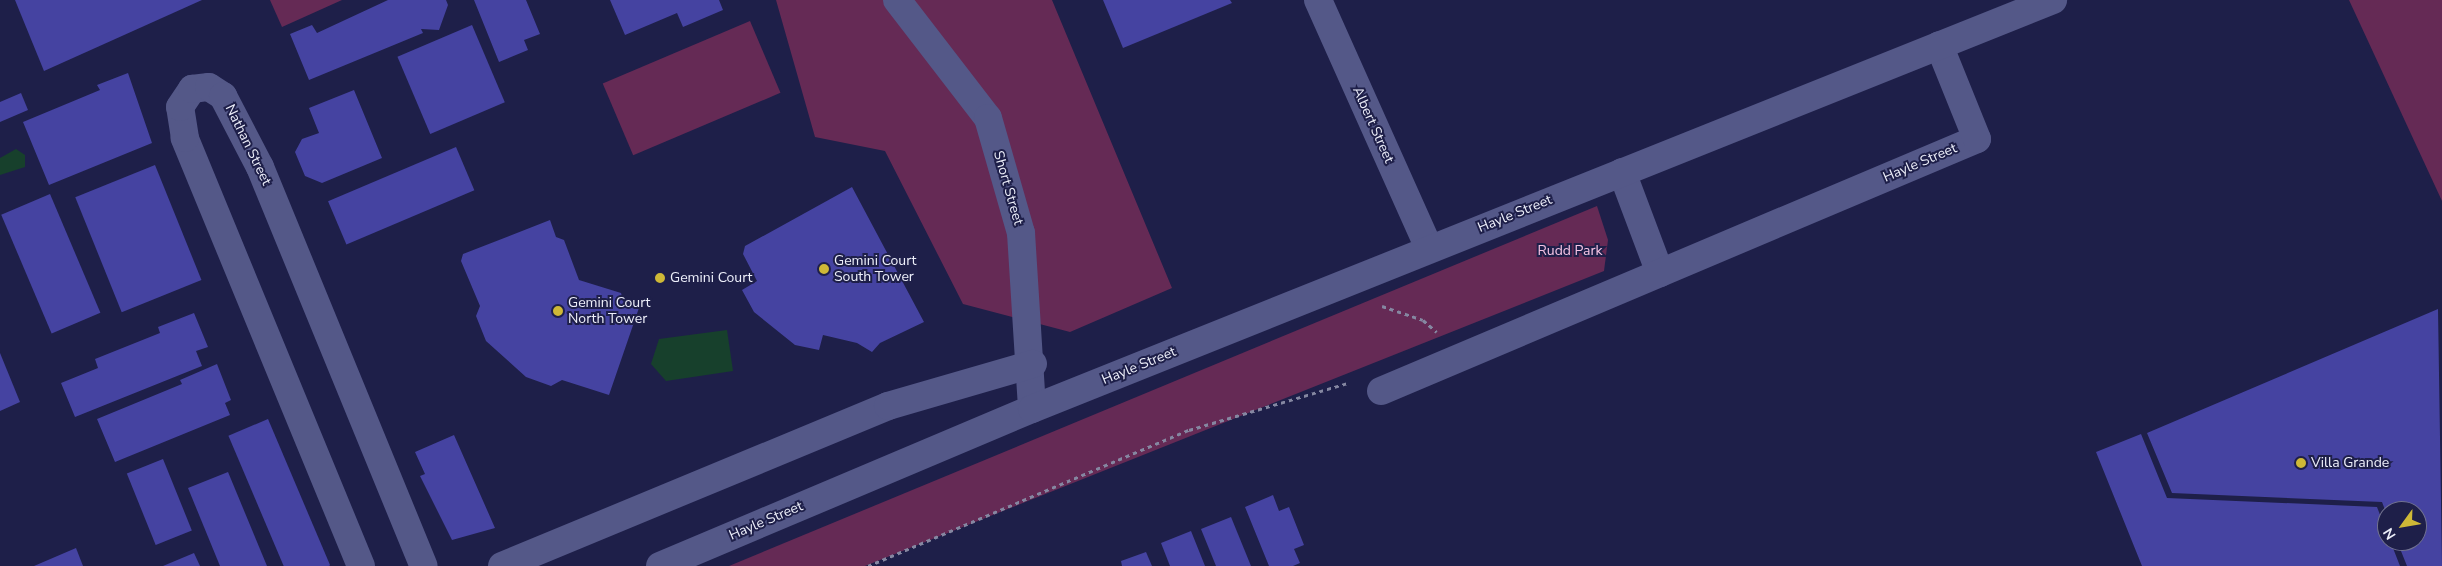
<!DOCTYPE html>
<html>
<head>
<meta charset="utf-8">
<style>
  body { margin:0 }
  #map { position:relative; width:2442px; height:566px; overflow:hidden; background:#1e1f49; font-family:"Nunito Sans",sans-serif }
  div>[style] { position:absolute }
  .green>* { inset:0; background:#652a55; transform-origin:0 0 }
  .water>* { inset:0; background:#17402c }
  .building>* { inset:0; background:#4543a1; transform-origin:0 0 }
  .path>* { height:3px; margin-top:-1.5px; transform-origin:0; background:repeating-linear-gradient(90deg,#8587a1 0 4px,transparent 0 8px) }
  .minor>* { height:28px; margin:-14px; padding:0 14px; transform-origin:14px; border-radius:14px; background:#545888 }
  .dots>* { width:14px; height:14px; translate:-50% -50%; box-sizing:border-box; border:2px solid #1e1f49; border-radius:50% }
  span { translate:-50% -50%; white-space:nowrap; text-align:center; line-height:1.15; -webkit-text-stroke:4px #1e1f49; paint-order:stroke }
  .street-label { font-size:14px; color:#edeffa }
  .park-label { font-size:14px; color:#f6c3e4 }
  .poi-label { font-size:14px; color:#edeffa }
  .left { translate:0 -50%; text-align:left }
  .north { position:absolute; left:2377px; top:501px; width:50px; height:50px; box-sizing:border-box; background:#1e1f49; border:1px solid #717290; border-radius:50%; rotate:238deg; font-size:14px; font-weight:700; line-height:20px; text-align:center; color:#edeffa }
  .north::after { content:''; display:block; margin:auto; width:18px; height:22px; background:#ceb837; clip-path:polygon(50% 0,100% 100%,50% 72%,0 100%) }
</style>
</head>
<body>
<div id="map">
  <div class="green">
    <i style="clip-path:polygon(270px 0,342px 0,282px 27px)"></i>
    <i style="clip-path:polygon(776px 0,1052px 0,1172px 288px,1070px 332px,963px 304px,885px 151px,815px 137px)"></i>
    <i style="clip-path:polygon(2349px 0,2442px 0,2442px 201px)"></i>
    <i style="left:750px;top:21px;width:78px;height:160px;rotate:67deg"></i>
    <i style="clip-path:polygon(1597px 206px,1608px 240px,1604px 271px,865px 566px,729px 566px)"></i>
  </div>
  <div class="water">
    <i style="clip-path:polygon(16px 149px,25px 155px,25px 167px,0 175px,0 158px)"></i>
    <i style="clip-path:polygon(727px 330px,733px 371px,666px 381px,651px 364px,659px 339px)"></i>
  </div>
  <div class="building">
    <i style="clip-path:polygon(15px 0,202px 0,44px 71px)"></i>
    <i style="clip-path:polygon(388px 0,446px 0,448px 5px,439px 30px,421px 29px,423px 33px,309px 80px,290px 34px,312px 25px,317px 33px)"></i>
    <i style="clip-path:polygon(474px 0,526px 0,540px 34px,524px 40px,528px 50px,499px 62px)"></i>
    <i style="clip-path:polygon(610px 0,719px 0,723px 10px,683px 27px,677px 13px,625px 35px)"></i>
    <i style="clip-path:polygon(1103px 0,1230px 0,1232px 3px,1123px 48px)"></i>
    <i style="left:472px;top:25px;width:84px;height:81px;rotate:67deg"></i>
    <i style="clip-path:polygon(128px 73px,152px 143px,49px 185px,23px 122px,100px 90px,97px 85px)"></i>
    <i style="clip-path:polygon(354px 90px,382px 158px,322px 183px,305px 176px,295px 152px,302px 139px,319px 133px,309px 108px)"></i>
    <i style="clip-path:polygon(21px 93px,28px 110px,0 122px,0 102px)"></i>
    <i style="left:456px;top:147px;width:47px;height:139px;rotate:67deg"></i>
    <i style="left:155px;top:165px;width:124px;height:86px;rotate:68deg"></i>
    <i style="clip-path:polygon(852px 187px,924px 322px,880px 343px,872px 352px,857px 343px,823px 335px,819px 350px,795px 345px,754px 312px,742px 290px,757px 281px,743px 254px,745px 246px)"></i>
    <i style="left:50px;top:194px;width:129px;height:53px;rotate:67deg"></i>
    <i style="clip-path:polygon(550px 220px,556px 237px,564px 240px,579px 280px,621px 293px,623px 300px,640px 305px,609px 395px,562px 380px,551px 386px,526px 377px,486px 341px,476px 316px,480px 306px,461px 261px,463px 254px)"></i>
    <i style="clip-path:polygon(2438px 309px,2442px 566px,2407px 566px,2397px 541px,2417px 541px,2417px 511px,2387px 511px,2387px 515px,2382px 502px,2172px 493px,2147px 433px)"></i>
    <i style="clip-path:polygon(194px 313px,208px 347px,196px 351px,202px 366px,75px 417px,61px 383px,98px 368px,95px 359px,160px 333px,158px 327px)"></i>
    <i style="clip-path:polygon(0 353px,20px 402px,0 411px)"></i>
    <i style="clip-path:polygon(217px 364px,231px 400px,225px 403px,230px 415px,115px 462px,97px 419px,182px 384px,180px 380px)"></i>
    <i style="left:268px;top:419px;width:159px;height:43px;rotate:67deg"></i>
    <i style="clip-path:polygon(2141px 434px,2167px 498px,2377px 507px,2400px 566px,2142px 566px,2096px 452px)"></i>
    <i style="clip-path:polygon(454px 435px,495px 528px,452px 540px,420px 476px,425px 474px,415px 452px)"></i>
    <i style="left:163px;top:459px;width:77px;height:39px;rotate:68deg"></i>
    <i style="clip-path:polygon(228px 472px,267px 566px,220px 566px,188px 488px)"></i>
    <i style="clip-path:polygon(1273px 495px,1279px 511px,1289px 507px,1304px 545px,1294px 549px,1300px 563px,1293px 566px,1269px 566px,1245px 507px)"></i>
    <i style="clip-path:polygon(1231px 517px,1251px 566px,1216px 566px,1201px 529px)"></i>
    <i style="clip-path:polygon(1191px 531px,1205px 566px,1170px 566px,1161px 543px)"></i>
    <i style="clip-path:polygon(76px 548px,83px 566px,34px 566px)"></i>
    <i style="clip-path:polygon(1146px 552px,1152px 566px,1122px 566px,1121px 561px)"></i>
    <i style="clip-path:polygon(194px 553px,200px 566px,163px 566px)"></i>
  </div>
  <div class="path">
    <i style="left:1382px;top:306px;width:43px;rotate:18.9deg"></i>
    <i style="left:1423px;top:320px;width:18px;rotate:41deg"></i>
    <i style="left:868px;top:566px;width:349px;rotate:-23deg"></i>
    <i style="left:1189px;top:430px;width:166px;rotate:-16.5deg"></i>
  </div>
  <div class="minor">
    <i style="left:897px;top:0;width:149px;rotate:52.4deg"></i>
    <i style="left:988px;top:118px;width:120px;rotate:74deg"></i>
    <i style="left:1021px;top:233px;width:176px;rotate:86.4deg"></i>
    <i style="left:1318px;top:0;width:272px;rotate:65.9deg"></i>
    <i style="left:1622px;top:172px;width:108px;rotate:69.4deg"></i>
    <i style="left:1381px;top:391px;width:647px;rotate:-22.92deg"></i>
    <i style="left:1977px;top:139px;width:101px;rotate:-112deg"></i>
    <i style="left:361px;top:566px;width:463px;rotate:-112.4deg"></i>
    <i style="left:185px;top:138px;width:31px;rotate:-99deg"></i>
    <i style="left:180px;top:107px;width:22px;rotate:-56deg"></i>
    <i style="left:192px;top:89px;width:17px;rotate:-7deg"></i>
    <i style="left:209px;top:87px;width:17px;rotate:33deg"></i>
    <i style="left:223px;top:96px;width:80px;rotate:62.5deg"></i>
    <i style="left:260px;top:167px;width:431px;rotate:67.7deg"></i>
    <i style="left:502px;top:566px;width:418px;rotate:-22.5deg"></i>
    <i style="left:888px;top:406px;width:151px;rotate:-16.2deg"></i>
    <i style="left:660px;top:566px;width:404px;rotate:-22.9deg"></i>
    <i style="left:1032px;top:409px;width:1100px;rotate:-21.83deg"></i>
  </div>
  <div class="dots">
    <i style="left:824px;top:269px;background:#ceb837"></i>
    <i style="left:660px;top:278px;background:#ceb837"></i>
    <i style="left:558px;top:311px;background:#ceb837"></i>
    <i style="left:2301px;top:463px;background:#ceb837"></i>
  </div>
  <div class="street-label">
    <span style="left:1373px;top:125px;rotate:66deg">Albert Street</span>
    <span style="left:248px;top:145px;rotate:64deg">Nathan Street</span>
    <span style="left:1920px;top:163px;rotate:-23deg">Hayle Street</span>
    <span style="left:1008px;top:188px;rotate:74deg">Short Street</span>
    <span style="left:1515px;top:214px;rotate:-22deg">Hayle Street</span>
    <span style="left:1139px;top:366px;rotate:-22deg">Hayle Street</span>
    <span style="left:766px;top:521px;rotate:-23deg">Hayle Street</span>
  </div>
  <div class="park-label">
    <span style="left:1570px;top:251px">Rudd Park</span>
  </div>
  <div class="poi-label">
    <span class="left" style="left:834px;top:269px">Gemini Court<br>South Tower</span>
    <span class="left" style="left:670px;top:278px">Gemini Court</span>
    <span class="left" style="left:568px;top:311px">Gemini Court<br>North Tower</span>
    <span class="left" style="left:2311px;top:463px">Villa Grande</span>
  </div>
  <div class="north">N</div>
</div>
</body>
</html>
